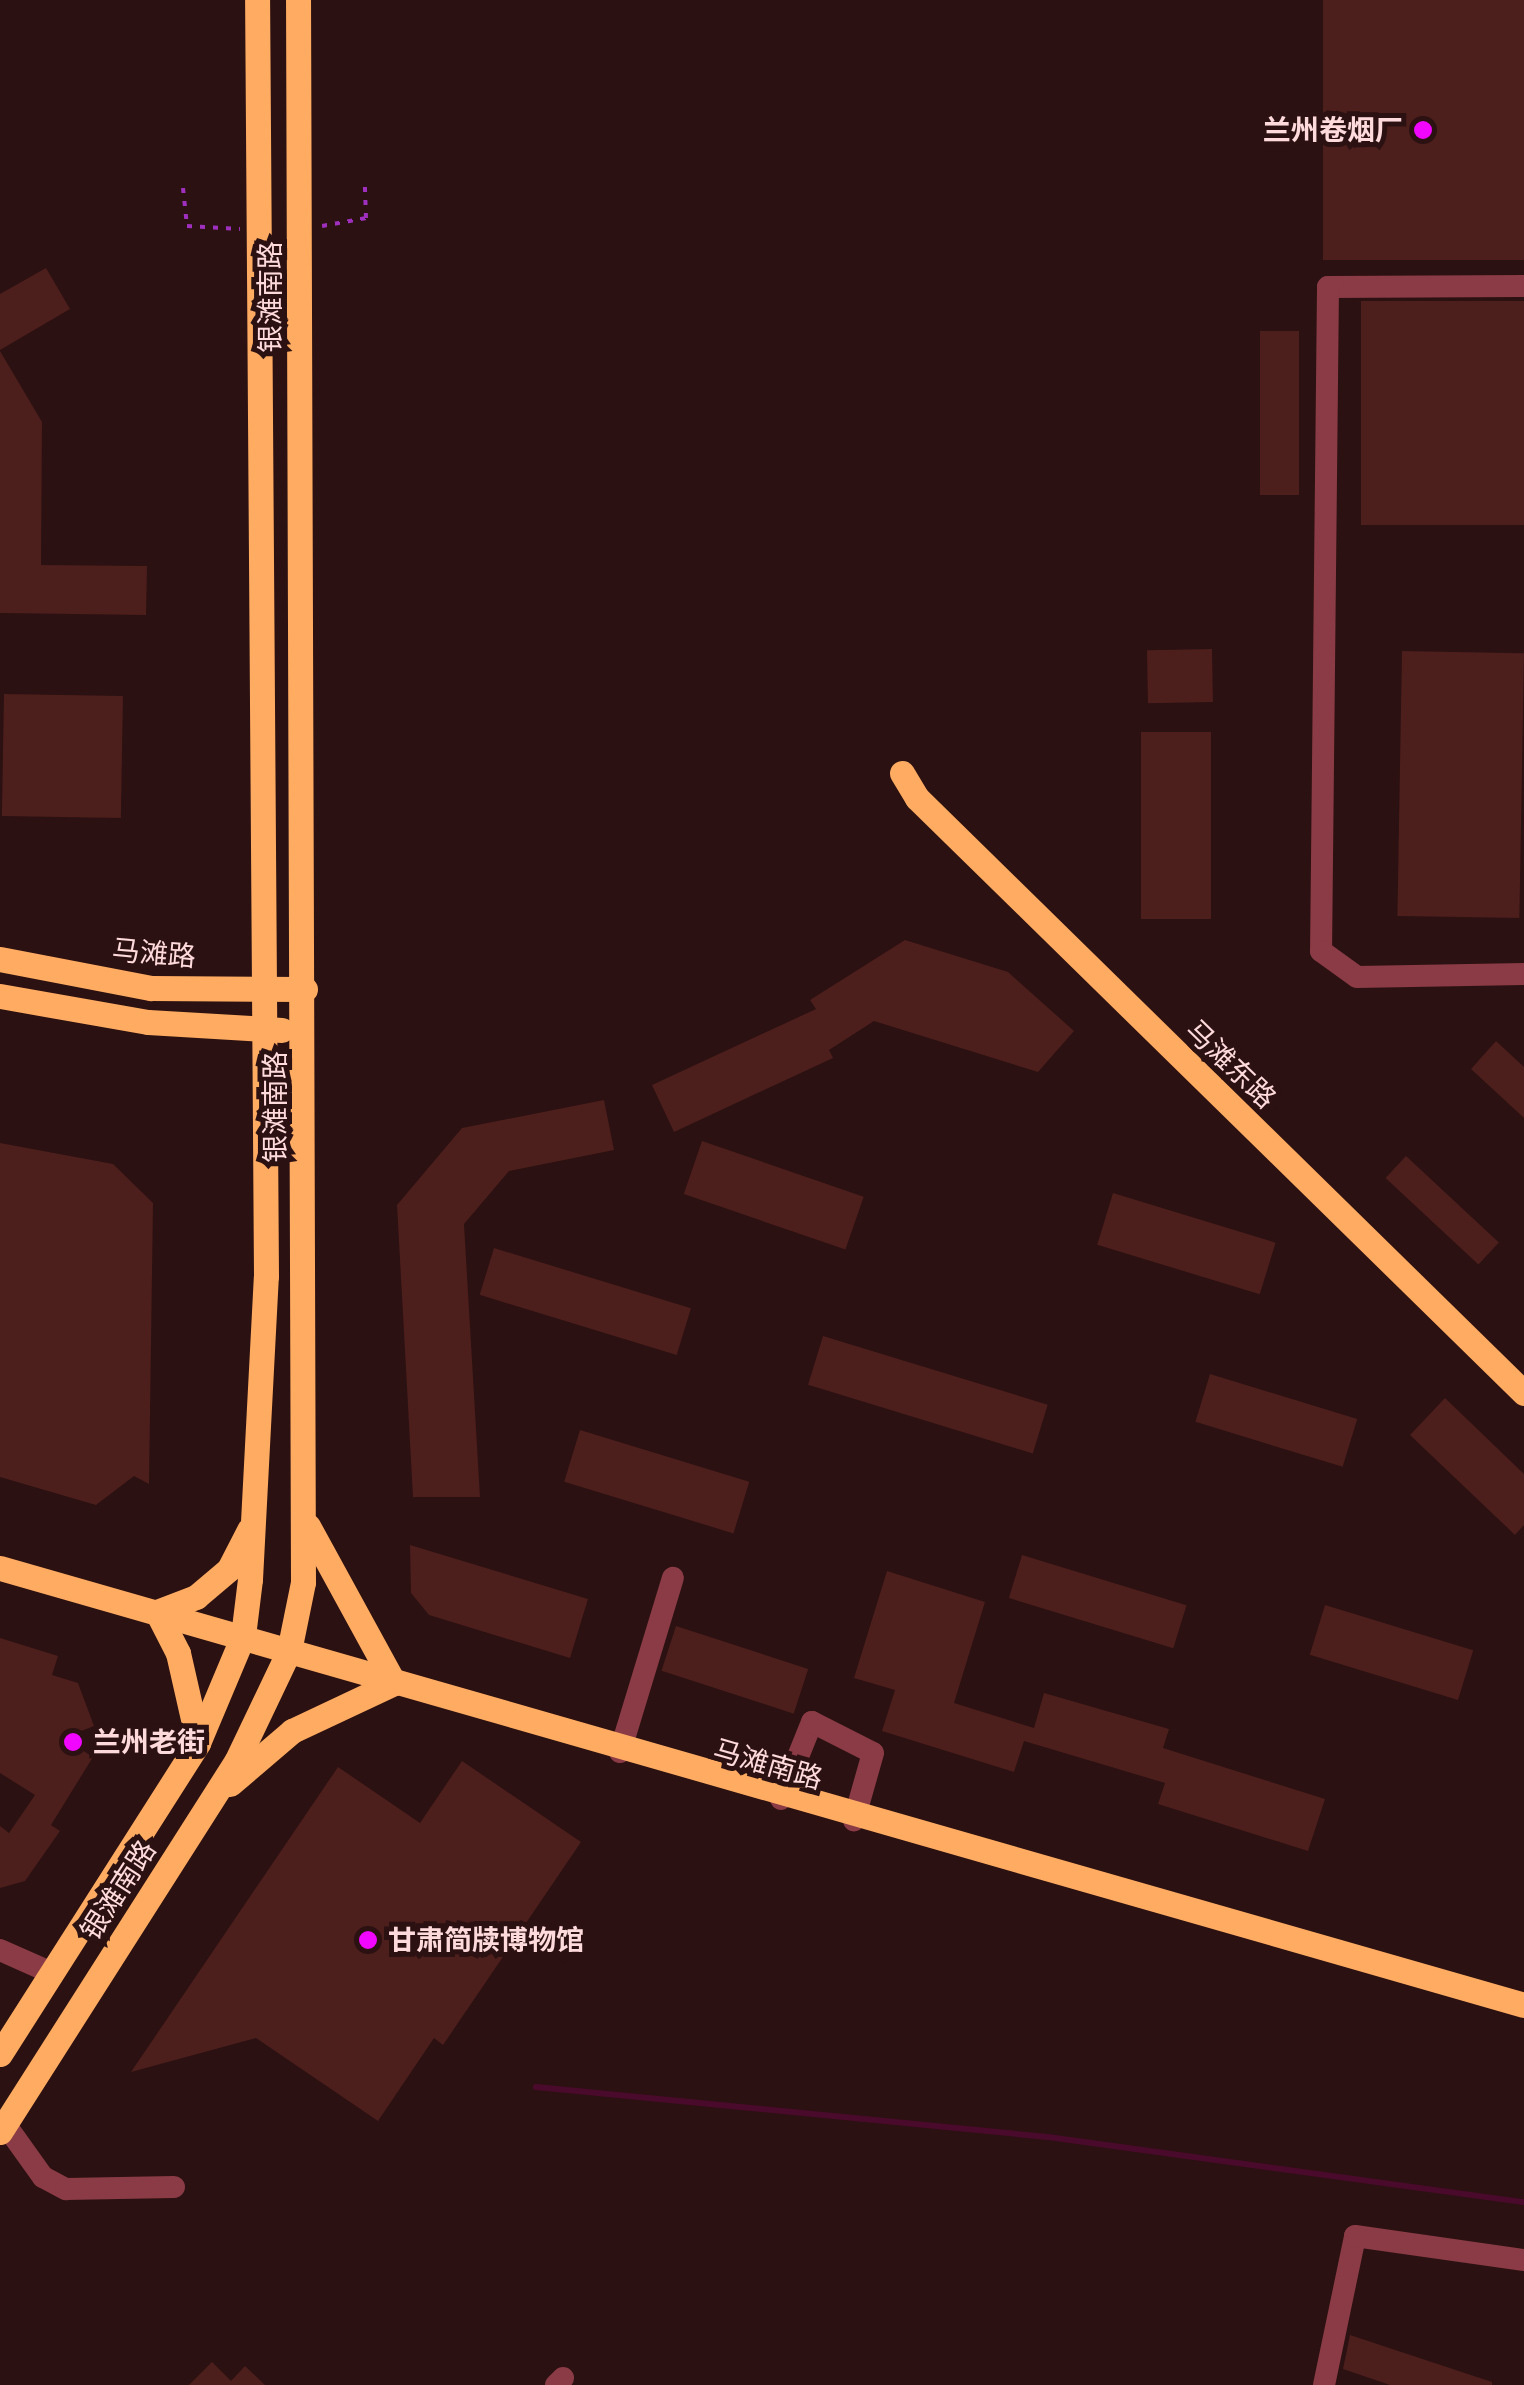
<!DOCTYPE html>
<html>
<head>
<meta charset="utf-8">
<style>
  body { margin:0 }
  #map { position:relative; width:1524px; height:2385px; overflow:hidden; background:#2b1111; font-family:Montserrat,"Noto Sans SC",sans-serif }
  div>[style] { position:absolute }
  .stream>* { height:6px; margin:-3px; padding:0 3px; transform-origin:3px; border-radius:3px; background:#4a0a2b }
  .building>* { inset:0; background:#4c1e1c; transform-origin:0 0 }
  .path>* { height:4px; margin-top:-2px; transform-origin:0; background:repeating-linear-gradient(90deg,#9f2fbe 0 5px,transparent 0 13px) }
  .minor>* { height:22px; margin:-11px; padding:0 11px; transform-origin:11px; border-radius:11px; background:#8a3b45 }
  .major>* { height:25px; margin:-12.5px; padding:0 12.5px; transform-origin:12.5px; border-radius:12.5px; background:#ffab61 }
  .dots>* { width:28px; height:28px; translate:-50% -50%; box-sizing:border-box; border:5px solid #2b1111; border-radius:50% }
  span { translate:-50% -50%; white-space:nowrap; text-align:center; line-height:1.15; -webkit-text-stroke:10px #2b1111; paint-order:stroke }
  .poi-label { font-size:28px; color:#ffdadc; font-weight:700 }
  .right { translate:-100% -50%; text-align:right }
  .left { translate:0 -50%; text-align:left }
  .street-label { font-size:28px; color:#ffdadc }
</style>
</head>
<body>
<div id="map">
  <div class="stream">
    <i style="left:536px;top:2087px;width:514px;rotate:5.58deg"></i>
    <i style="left:1048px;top:2137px;width:480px;rotate:7.8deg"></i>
  </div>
  <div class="building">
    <i style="left:1323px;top:0;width:201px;height:260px"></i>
    <i style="clip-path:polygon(46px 268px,70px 309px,0 350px,0 294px)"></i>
    <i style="left:1524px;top:301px;width:224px;height:163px;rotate:90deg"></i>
    <i style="left:1260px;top:331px;width:39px;height:164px"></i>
    <i style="clip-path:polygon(0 351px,42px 422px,41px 565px,147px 566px,146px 615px,0 613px)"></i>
    <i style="left:1212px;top:649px;width:53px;height:65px;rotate:89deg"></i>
    <i style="left:1402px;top:651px;width:122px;height:265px;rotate:1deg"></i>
    <i style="left:4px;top:694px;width:119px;height:122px;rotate:1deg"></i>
    <i style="left:1141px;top:732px;width:70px;height:187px"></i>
    <i style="clip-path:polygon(905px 940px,1008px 972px,1074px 1031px,1038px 1072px,874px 1021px,829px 1050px,833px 1058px,674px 1132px,652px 1085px,816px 1009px,810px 1000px)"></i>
    <i style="clip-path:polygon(1496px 1041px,1524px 1067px,1524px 1118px,1471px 1069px)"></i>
    <i style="clip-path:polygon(604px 1100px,614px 1150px,509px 1171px,464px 1224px,480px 1497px,413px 1497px,397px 1205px,462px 1128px)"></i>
    <i style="left:702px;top:1141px;width:171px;height:56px;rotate:19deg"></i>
    <i style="clip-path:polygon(0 1143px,113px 1164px,153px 1203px,149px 1484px,134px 1476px,96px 1505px,0 1477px)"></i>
    <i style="left:1406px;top:1156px;width:127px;height:30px;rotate:43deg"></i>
    <i style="left:1113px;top:1193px;width:170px;height:54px;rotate:17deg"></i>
    <i style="left:494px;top:1248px;width:206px;height:49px;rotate:17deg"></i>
    <i style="left:823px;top:1336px;width:235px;height:51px;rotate:17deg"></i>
    <i style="left:1210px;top:1374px;width:154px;height:50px;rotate:17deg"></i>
    <i style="clip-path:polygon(1445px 1398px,1524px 1474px,1524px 1525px,1515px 1535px,1410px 1435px)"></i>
    <i style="left:580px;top:1430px;width:177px;height:54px;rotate:17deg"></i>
    <i style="clip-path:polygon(410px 1545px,588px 1599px,570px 1658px,429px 1615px,411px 1593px)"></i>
    <i style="left:1022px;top:1555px;width:172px;height:45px;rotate:17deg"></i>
    <i style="clip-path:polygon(887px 1571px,985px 1602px,954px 1703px,1034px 1728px,1044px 1693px,1169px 1729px,1163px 1748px,1325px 1799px,1308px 1851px,1158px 1804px,1165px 1783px,1024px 1741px,1014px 1772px,882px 1731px,895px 1690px,854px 1678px)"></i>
    <i style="left:1325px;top:1605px;width:155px;height:52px;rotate:17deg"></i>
    <i style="left:676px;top:1626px;width:139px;height:47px;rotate:18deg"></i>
    <i style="clip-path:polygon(0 1638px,58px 1656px,52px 1675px,78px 1683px,94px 1726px,63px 1738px,93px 1757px,51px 1825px,60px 1831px,25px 1881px,0 1888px,0 1826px,9px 1833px,35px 1795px,0 1773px)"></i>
    <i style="clip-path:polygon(462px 1761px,581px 1842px,443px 2045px,434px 2038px,378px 2121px,256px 2038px,131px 2072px,338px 1767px,420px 1823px)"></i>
    <i style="clip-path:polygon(1350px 2335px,1492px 2382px,1492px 2385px,1390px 2385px,1343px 2369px)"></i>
    <i style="clip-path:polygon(212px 2362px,231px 2381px,245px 2366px,265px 2385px,189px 2385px)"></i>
  </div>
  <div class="path">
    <i style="left:183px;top:188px;width:38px;rotate:84deg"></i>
    <i style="left:187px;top:226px;width:53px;rotate:3.2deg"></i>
    <i style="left:322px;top:226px;width:45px;rotate:-10.3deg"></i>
    <i style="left:366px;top:218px;width:35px;rotate:-92deg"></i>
  </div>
  <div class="minor">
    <i style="left:1524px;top:286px;width:196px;rotate:179.7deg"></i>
    <i style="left:1328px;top:287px;width:664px;rotate:90.6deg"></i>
    <i style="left:1321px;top:951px;width:44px;rotate:35.8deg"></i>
    <i style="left:1357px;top:977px;width:167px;rotate:-1deg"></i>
    <i style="left:620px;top:1752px;width:182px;rotate:-73.1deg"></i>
    <i style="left:781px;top:1799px;width:83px;rotate:-68.1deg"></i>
    <i style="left:812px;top:1722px;width:68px;rotate:26.9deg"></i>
    <i style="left:873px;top:1753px;width:70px;rotate:105.8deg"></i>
    <i style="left:0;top:1950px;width:57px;rotate:23.9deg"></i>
    <i style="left:5px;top:2124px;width:65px;rotate:54.4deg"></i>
    <i style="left:43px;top:2177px;width:26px;rotate:28deg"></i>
    <i style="left:66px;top:2189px;width:108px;rotate:-1.1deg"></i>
    <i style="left:556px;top:2385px;width:10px;rotate:-45deg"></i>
    <i style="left:1324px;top:2385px;width:152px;rotate:-78.2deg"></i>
    <i style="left:1355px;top:2236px;width:171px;rotate:8.1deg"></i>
  </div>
  <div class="major">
    <i style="left:902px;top:773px;width:29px;rotate:59deg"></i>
    <i style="left:917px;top:798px;width:850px;rotate:44.43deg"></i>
    <i style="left:0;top:959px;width:154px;rotate:10.9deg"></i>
    <i style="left:151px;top:988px;width:154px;rotate:0.4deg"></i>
    <i style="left:0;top:996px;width:150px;rotate:10deg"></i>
    <i style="left:148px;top:1022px;width:134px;rotate:3.4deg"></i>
    <i style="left:0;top:1568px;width:1585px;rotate:16deg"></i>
    <i style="left:198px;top:1741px;width:90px;rotate:-102.8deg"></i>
    <i style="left:178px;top:1653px;width:46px;rotate:-117.1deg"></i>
    <i style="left:157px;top:1612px;width:42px;rotate:-21deg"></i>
    <i style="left:196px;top:1597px;width:43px;rotate:-40.3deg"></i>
    <i style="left:229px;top:1569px;width:44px;rotate:-62.9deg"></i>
    <i style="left:230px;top:1784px;width:82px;rotate:-40.5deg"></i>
    <i style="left:292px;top:1731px;width:113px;rotate:-25.2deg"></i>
    <i style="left:394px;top:1683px;width:179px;rotate:-118.7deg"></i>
    <i style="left:0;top:2054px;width:369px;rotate:-57.5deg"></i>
    <i style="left:198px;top:1743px;width:116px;rotate:-67.2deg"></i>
    <i style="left:243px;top:1636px;width:57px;rotate:-83deg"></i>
    <i style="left:250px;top:1579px;width:303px;rotate:-87deg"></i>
    <i style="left:266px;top:1276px;width:1276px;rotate:-90.4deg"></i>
    <i style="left:0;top:2132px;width:439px;rotate:-57.5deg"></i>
    <i style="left:236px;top:1762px;width:123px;rotate:-64.5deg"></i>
    <i style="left:289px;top:1651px;width:70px;rotate:-78.5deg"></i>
    <i style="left:303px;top:1582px;width:1582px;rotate:-90.18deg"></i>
  </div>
  <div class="dots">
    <i style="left:1423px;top:130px;background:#f106ff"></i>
    <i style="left:73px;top:1742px;background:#f106ff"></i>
    <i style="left:368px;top:1940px;background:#f106ff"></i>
  </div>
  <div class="poi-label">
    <span class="right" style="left:1403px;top:130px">兰州卷烟厂</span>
    <span class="left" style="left:93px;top:1742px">兰州老街</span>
    <span class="left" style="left:388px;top:1940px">甘肃简牍博物馆</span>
  </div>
  <div class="street-label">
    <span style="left:270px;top:297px;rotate:-90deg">银滩南路</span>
    <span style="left:154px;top:953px;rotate:5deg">马滩路</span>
    <span style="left:1231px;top:1064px;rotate:44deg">马滩东路</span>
    <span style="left:275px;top:1107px;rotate:-90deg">银滩南路</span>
    <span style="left:768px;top:1764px;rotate:16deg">马滩南路</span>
    <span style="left:118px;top:1890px;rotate:-57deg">银滩南路</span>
  </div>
</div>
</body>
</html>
